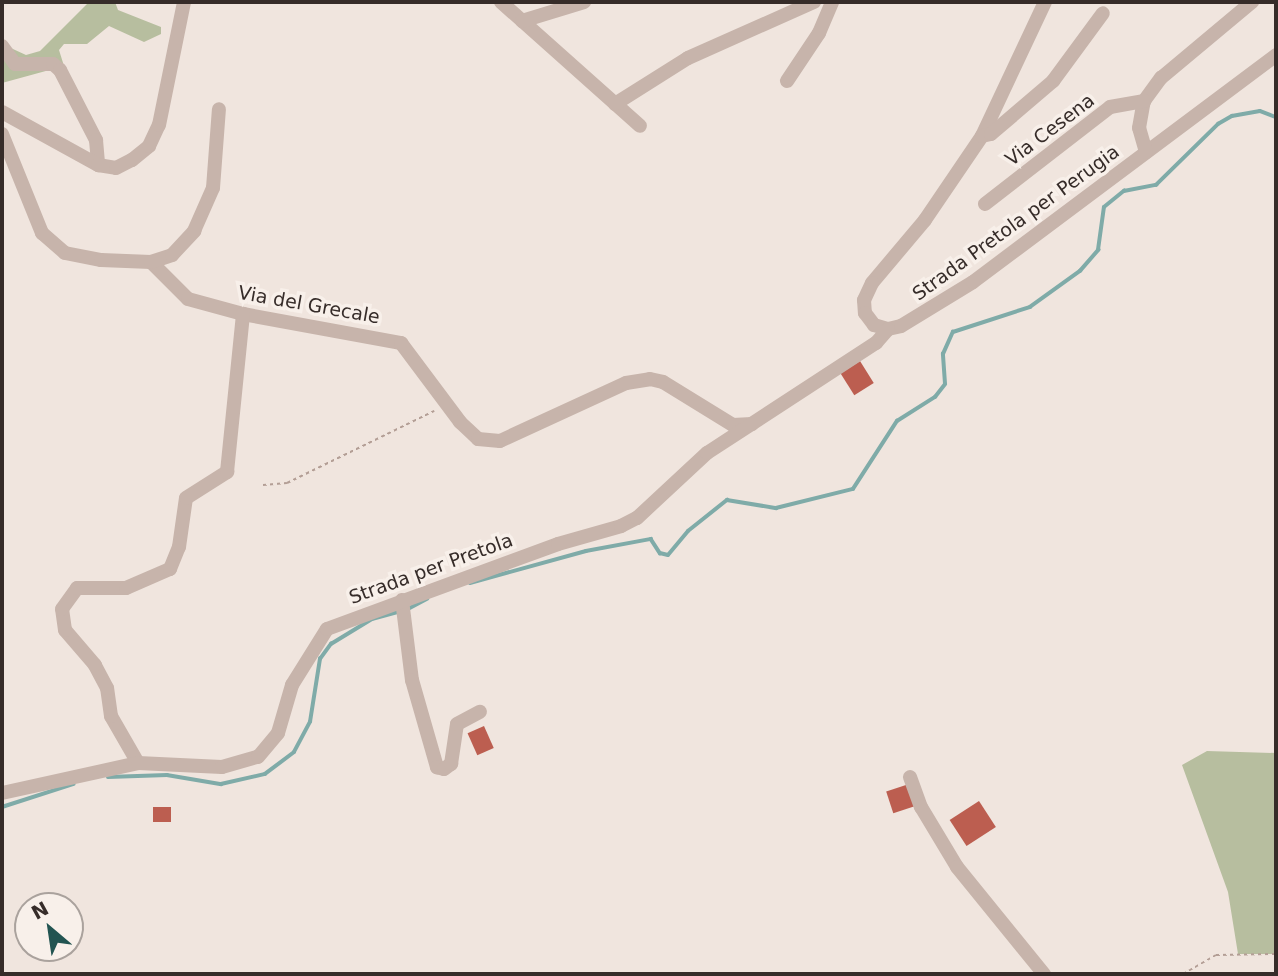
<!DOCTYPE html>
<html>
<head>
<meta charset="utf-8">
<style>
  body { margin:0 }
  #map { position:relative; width:1278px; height:976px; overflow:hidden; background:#f0e5de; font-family:"DejaVu Sans",sans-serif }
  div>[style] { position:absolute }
  .green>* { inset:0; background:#b7be9f }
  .stream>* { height:3.5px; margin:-1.75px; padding:0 1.75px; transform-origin:1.75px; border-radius:1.75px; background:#7faba8 }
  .building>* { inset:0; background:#bc5e50; transform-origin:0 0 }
  .path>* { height:2px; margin-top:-1px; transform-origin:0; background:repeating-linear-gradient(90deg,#b39e95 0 3.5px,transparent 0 7px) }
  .minor>* { height:14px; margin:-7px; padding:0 7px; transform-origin:7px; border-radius:7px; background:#c7b4ab }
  span { translate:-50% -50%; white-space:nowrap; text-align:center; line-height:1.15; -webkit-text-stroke:7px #f8f0ea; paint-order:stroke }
  .street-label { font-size:19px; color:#362c29 }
  .frame { position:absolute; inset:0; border:4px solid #362c29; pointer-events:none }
  .north { position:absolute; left:14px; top:892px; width:70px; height:70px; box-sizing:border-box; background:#f8f0ea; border:2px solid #aaa29d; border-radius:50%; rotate:331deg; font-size:19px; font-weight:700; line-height:28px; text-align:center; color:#362c29 }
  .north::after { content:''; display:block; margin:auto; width:24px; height:32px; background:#225451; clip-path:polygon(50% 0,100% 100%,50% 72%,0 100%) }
</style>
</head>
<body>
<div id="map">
  <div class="green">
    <i style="clip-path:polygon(89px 2px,115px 2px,118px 10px,161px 27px,161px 34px,144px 42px,109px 26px,87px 44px,64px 44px,59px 50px,64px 66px,2px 83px,2px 44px,26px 55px,40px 51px)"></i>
    <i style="clip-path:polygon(1207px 751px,1276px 753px,1276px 954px,1238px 954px,1228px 892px,1182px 765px)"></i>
  </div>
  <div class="stream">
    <i style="left:470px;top:583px;width:120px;rotate:-15.4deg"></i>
    <i style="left:586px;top:551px;width:66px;rotate:-10.5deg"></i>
    <i style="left:651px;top:539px;width:17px;rotate:57deg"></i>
    <i style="left:660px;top:553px;width:8px;rotate:14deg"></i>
    <i style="left:668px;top:555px;width:31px;rotate:-50deg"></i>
    <i style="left:688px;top:531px;width:50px;rotate:-38.5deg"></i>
    <i style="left:727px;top:500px;width:50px;rotate:9.3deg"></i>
    <i style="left:776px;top:508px;width:79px;rotate:-13.9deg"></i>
    <i style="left:853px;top:489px;width:81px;rotate:-57.1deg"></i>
    <i style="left:897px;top:421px;width:45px;rotate:-32.3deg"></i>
    <i style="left:935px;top:397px;width:16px;rotate:-52deg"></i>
    <i style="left:945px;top:384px;width:30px;rotate:-94deg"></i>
    <i style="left:943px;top:354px;width:24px;rotate:-66deg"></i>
    <i style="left:953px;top:332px;width:81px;rotate:-18deg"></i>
    <i style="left:1030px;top:307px;width:62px;rotate:-35.8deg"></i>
    <i style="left:1080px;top:271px;width:28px;rotate:-49deg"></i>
    <i style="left:1098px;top:250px;width:43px;rotate:-82.1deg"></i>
    <i style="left:1104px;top:207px;width:26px;rotate:-39deg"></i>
    <i style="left:1124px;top:191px;width:33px;rotate:-11deg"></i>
    <i style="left:1156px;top:185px;width:87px;rotate:-44.5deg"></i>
    <i style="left:1218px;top:124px;width:16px;rotate:-30deg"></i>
    <i style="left:1232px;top:116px;width:28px;rotate:-10deg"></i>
    <i style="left:1260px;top:111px;width:17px;rotate:21deg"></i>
    <i style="left:406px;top:610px;width:24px;rotate:-28deg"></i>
    <i style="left:108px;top:777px;width:59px;rotate:-1.9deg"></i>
    <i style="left:167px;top:775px;width:55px;rotate:9.5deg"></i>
    <i style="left:221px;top:784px;width:45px;rotate:-12.8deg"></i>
    <i style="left:265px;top:774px;width:36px;rotate:-37deg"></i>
    <i style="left:294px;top:752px;width:34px;rotate:-62deg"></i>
    <i style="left:310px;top:722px;width:64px;rotate:-81deg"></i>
    <i style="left:320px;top:659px;width:19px;rotate:-54deg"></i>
    <i style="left:331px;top:644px;width:48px;rotate:-31.4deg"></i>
    <i style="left:372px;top:619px;width:28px;rotate:-15deg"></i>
    <i style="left:2px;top:807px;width:75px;rotate:-17.9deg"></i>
  </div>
  <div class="building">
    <i style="left:860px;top:361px;width:26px;height:23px;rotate:58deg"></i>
    <i style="left:484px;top:726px;width:24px;height:18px;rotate:66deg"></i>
    <i style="left:909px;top:784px;width:23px;height:24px;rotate:72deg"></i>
    <i style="left:979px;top:801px;width:31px;height:35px;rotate:57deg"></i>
    <i style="left:153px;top:807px;width:18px;height:15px"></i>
  </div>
  <div class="path">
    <i style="left:263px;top:485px;width:24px;rotate:-5deg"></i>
    <i style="left:287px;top:483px;width:164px;rotate:-26.1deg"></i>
    <i style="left:1183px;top:974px;width:38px;rotate:-30deg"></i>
    <i style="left:1216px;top:955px;width:60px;rotate:-1deg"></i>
  </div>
  <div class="minor">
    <i style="left:501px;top:2px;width:186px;rotate:41.7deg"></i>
    <i style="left:1045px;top:2px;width:148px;rotate:115.2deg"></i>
    <i style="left:982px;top:136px;width:102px;rotate:124.2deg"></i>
    <i style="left:925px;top:220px;width:82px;rotate:130.1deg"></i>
    <i style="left:872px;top:283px;width:19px;rotate:115deg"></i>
    <i style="left:864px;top:300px;width:13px;rotate:86deg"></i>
    <i style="left:865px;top:313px;width:15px;rotate:53deg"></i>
    <i style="left:874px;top:325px;width:15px;rotate:16deg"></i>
    <i style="left:888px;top:329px;width:13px;rotate:-13deg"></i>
    <i style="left:901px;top:326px;width:84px;rotate:-31.4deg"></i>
    <i style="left:973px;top:282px;width:379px;rotate:-36.8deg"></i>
    <i style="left:522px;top:21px;width:65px;rotate:-17deg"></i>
    <i style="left:2px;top:46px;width:22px;rotate:54deg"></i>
    <i style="left:15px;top:64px;width:38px"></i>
    <i style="left:53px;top:64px;width:9px;rotate:41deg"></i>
    <i style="left:60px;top:70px;width:79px;rotate:62.8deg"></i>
    <i style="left:96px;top:140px;width:25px;rotate:85deg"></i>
    <i style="left:787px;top:81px;width:58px;rotate:-56.3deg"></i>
    <i style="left:819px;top:33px;width:34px;rotate:-67deg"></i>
    <i style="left:615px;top:104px;width:86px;rotate:-32.2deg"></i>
    <i style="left:688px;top:58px;width:138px;rotate:-24deg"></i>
    <i style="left:2px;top:112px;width:110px;rotate:28.9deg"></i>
    <i style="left:98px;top:165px;width:18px;rotate:9deg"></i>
    <i style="left:116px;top:168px;width:18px;rotate:-27deg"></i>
    <i style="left:132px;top:160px;width:22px;rotate:-39deg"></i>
    <i style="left:149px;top:146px;width:23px;rotate:-65deg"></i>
    <i style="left:159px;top:125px;width:126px;rotate:-78.5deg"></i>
    <i style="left:2px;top:134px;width:107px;rotate:68deg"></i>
    <i style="left:42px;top:233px;width:30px;rotate:41deg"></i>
    <i style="left:65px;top:253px;width:37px;rotate:11deg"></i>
    <i style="left:101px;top:260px;width:50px;rotate:2.3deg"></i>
    <i style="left:151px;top:262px;width:52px;rotate:45deg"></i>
    <i style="left:188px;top:299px;width:57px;rotate:15.3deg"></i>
    <i style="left:243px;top:314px;width:161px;rotate:10.4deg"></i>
    <i style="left:401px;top:343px;width:99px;rotate:53.2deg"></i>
    <i style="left:460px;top:422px;width:25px;rotate:43deg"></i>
    <i style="left:478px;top:439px;width:22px;rotate:5deg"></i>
    <i style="left:500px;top:441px;width:139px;rotate:-24.7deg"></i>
    <i style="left:626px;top:383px;width:24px;rotate:-9deg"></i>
    <i style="left:650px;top:379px;width:13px;rotate:13deg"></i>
    <i style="left:663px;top:382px;width:82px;rotate:31.6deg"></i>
    <i style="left:733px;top:425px;width:19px;rotate:-3deg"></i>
    <i style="left:982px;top:136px;width:9px;rotate:-13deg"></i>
    <i style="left:991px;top:134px;width:82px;rotate:-40.5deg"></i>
    <i style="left:1053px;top:81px;width:84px;rotate:-53.7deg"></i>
    <i style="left:1146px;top:152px;width:25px;rotate:-106deg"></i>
    <i style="left:1139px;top:128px;width:27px;rotate:-80deg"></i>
    <i style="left:1144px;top:101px;width:29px;rotate:-54deg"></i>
    <i style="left:1161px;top:78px;width:119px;rotate:-39.9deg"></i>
    <i style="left:985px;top:204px;width:158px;rotate:-37.8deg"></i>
    <i style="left:1110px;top:107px;width:35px;rotate:-10deg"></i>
    <i style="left:151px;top:262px;width:22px;rotate:-18deg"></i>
    <i style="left:172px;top:255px;width:33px;rotate:-47deg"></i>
    <i style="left:194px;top:231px;width:47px;rotate:-66.2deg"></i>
    <i style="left:213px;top:188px;width:79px;rotate:-85.7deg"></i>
    <i style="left:402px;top:600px;width:81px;rotate:82.9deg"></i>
    <i style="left:412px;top:680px;width:91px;rotate:74deg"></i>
    <i style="left:437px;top:767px;width:7px;rotate:16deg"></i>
    <i style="left:444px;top:769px;width:9px;rotate:-36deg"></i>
    <i style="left:451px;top:764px;width:40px;rotate:-81.5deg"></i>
    <i style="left:457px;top:724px;width:26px;rotate:-28deg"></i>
    <i style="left:138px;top:763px;width:54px;rotate:-119.9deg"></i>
    <i style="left:111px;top:716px;width:28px;rotate:-98deg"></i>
    <i style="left:107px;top:688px;width:26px;rotate:-118deg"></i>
    <i style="left:95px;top:665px;width:46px;rotate:-130.6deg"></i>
    <i style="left:65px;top:630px;width:21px;rotate:-98deg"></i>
    <i style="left:62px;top:609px;width:26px;rotate:-54deg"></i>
    <i style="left:77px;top:588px;width:49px"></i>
    <i style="left:126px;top:588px;width:48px;rotate:-23.4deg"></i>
    <i style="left:170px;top:569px;width:24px;rotate:-68deg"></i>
    <i style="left:179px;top:547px;width:49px;rotate:-81.9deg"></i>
    <i style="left:186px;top:498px;width:49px;rotate:-32.4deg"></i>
    <i style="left:227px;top:472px;width:159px;rotate:-84.2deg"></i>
    <i style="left:910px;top:777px;width:32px;rotate:70deg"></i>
    <i style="left:921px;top:807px;width:70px;rotate:59deg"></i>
    <i style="left:957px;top:867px;width:138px;rotate:50.9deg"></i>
    <i style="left:2px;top:793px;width:139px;rotate:-12.4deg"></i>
    <i style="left:138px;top:763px;width:84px;rotate:2.7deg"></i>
    <i style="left:222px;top:767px;width:37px;rotate:-16deg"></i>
    <i style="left:258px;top:757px;width:31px;rotate:-50deg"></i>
    <i style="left:278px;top:733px;width:50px;rotate:-73.7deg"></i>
    <i style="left:292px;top:685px;width:66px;rotate:-58deg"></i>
    <i style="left:327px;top:629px;width:246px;rotate:-20.2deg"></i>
    <i style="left:558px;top:544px;width:66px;rotate:-15.9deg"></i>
    <i style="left:621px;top:526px;width:18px;rotate:-27deg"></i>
    <i style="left:637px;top:518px;width:96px;rotate:-42.9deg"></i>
    <i style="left:707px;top:453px;width:202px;rotate:-33.1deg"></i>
    <i style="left:876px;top:343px;width:18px;rotate:-49deg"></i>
  </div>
  <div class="street-label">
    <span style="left:1050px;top:130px;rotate:-37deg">Via Cesena</span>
    <span style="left:1016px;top:223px;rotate:-36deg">Strada Pretola per Perugia</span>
    <span style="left:309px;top:305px;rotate:10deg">Via del Grecale</span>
    <span style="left:431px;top:569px;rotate:-20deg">Strada per Pretola</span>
  </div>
  <div class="frame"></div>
  <div class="north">N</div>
</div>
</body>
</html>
